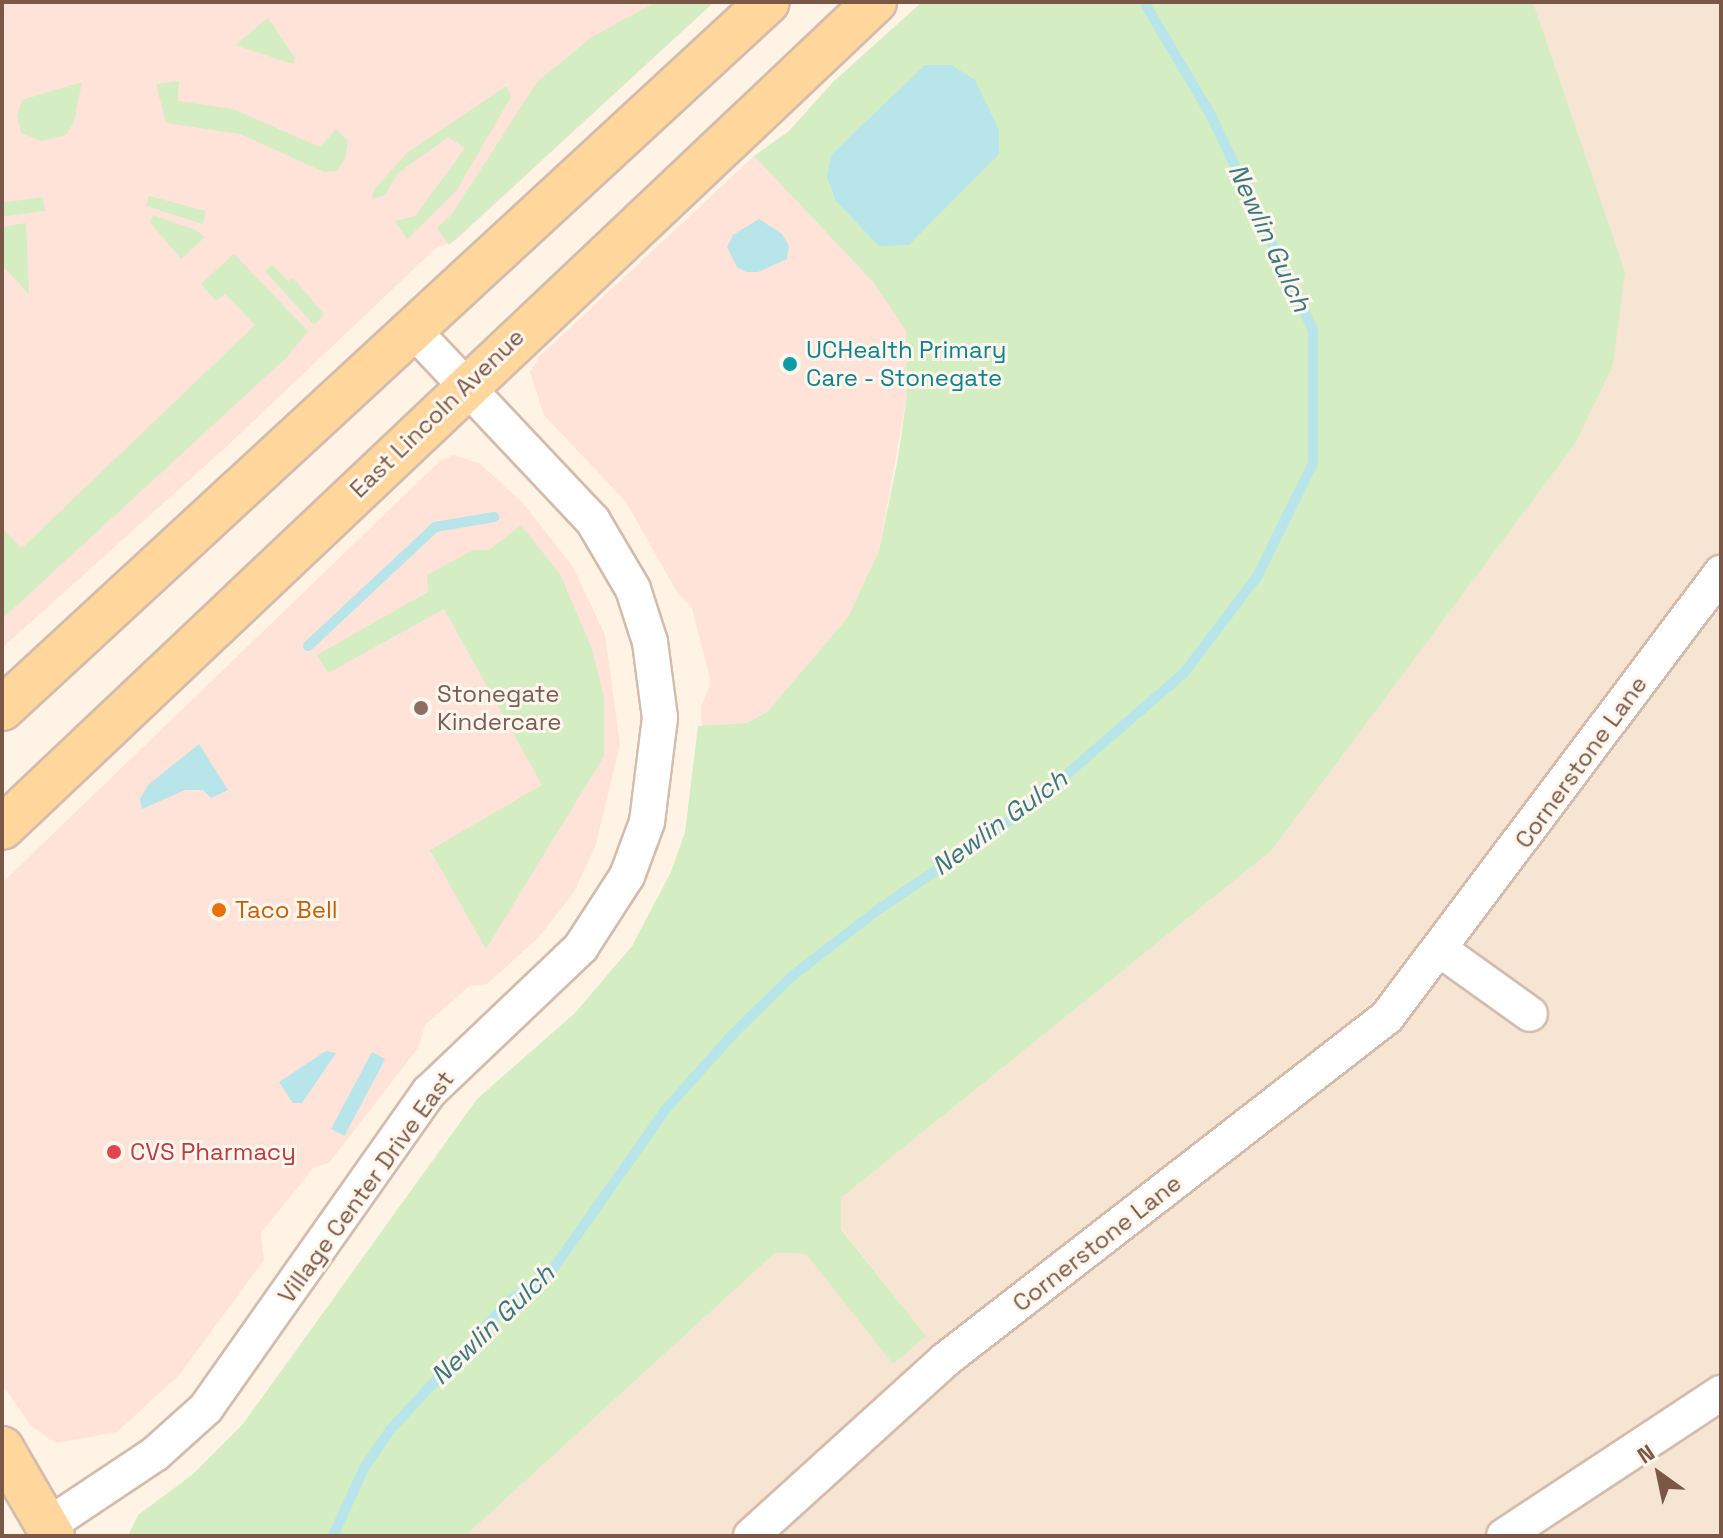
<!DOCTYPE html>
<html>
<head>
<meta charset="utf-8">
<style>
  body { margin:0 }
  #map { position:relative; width:1723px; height:1538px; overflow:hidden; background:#fef3e5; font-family:"Space Grotesk",sans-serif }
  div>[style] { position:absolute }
  .residential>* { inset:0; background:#f7e5d3 }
  .commercial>* { inset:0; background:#ffe2d8 }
  .green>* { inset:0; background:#d5edc2; transform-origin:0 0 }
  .water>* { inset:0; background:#b7e5ea; transform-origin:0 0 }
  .stream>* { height:10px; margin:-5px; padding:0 5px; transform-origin:5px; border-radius:5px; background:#b7e5ea }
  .roads { filter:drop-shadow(2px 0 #d4bcac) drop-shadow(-2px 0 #d4bcac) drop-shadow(0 2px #d4bcac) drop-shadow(0 -2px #d4bcac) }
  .minor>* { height:34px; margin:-17px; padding:0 17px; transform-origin:17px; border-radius:17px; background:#fff }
  .major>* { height:42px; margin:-21px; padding:0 21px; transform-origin:21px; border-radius:21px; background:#ffd69b }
  .dots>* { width:22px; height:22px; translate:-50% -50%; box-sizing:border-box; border:4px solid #fff7ed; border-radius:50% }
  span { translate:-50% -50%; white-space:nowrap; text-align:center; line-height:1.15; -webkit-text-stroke:6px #fff7ed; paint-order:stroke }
  .culture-label { font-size:24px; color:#0d838f }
  .left { translate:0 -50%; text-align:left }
  .street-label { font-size:24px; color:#7a5747 }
  .education-label { font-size:24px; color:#785e54 }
  .food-label { font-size:24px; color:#c56008 }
  .health-label { font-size:24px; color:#be3a42 }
  .water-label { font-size:26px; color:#3a7880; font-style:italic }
  .frame { position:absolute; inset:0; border:4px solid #7a5747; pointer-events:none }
  .north { position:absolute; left:1619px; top:1434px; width:80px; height:80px; -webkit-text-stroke:6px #fff7ed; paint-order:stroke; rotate:327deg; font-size:22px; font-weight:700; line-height:32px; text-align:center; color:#7a5747 }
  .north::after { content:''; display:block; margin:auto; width:28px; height:36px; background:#7a5747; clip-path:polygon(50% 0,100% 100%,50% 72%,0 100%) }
</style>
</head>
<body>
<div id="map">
  <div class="residential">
    <i style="clip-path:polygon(1533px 2px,1721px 2px,1721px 1536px,465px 1536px,775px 1253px,806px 1254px,893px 1363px,925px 1335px,841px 1228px,841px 1198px,1271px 851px,1575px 444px,1613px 366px,1624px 271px)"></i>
  </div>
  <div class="commercial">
    <i style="clip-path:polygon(2px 2px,714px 2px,456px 240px,436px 248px,228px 445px,2px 648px)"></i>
    <i style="clip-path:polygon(754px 156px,874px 283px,906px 331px,907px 395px,879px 551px,848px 617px,767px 712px,747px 723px,702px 726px,701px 707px,711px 682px,692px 608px,677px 592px,626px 502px,544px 415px,530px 372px,540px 356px)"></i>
    <i style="clip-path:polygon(453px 455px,479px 463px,522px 502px,573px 567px,605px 635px,620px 745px,595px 847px,574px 892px,538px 938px,487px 984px,469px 986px,425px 1025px,418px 1048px,329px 1163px,314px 1167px,261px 1233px,264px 1260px,179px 1375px,117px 1432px,57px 1443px,31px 1426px,2px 1384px,2px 883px,440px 461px)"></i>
  </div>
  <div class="green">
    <i style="clip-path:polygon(656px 2px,714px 2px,449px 245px,437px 228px,451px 215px,538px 81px,592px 37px)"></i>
    <i style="clip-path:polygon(922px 2px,1533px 2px,1625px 272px,1613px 366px,1575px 444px,1271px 851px,841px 1198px,841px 1229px,926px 1336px,893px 1364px,806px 1254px,775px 1253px,465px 1536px,128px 1536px,138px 1515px,192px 1475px,243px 1424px,477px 1099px,575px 1013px,632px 946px,671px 872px,685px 832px,698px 726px,747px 723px,767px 712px,848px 617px,879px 551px,898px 458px,907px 395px,906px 331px,874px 283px,754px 156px,789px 131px,833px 82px)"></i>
    <i style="clip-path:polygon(268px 18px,295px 58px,293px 64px,235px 45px)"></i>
    <i style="clip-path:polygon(179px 81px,178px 101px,233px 109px,320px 147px,336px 129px,348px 141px,345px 159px,336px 171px,324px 172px,240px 134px,166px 123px,156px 84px)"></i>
    <i style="clip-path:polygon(82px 82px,74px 122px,66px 135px,41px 141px,21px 133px,17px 116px,22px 100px)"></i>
    <i style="clip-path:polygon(506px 86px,511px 97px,456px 191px,407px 239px,395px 221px,415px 216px,465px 148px,448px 137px,397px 174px,385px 195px,371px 199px,375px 188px,407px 153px)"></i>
    <i style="clip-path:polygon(149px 196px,206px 211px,203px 224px,146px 206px)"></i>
    <i style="left:43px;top:197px;width:14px;height:42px;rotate:82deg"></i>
    <i style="clip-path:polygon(153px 215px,196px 230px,205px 237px,181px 259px,150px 222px)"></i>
    <i style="clip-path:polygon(26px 223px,29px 294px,2px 265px,2px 227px)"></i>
    <i style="clip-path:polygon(234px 254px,308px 331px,287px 357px,2px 619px,2px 528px,22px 548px,255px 325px,225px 294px,216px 301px,201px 284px)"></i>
    <i style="clip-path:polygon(272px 265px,288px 281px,293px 278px,324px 314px,314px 325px,265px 271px)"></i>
    <i style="clip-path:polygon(521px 525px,560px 574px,592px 649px,604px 697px,604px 756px,486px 949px,430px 850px,542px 785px,444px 609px,328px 673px,317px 655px,428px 592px,427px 575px,473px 550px,489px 550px)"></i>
  </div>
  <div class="water">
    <i style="clip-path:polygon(925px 65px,951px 65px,975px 80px,999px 130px,999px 154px,909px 245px,879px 246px,836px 201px,827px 177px,831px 155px)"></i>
    <i style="clip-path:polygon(759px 219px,782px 234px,789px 246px,787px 259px,758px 272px,746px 272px,737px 267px,727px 247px,733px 235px)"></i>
    <i style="clip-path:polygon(199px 744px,228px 790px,211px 798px,203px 790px,185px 790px,142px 809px,140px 799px,148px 785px)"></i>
    <i style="clip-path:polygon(326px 1051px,336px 1053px,302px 1103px,293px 1103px,279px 1082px)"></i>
    <i style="left:372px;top:1052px;width:15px;height:87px;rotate:28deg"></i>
  </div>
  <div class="stream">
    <i style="left:308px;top:646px;width:174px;rotate:-43.1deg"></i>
    <i style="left:435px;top:527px;width:60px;rotate:-9.6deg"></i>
    <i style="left:333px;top:1536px;width:75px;rotate:-65.5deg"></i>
    <i style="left:364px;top:1468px;width:46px;rotate:-55.6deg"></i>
    <i style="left:390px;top:1430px;width:177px;rotate:-47.3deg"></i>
    <i style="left:510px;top:1300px;width:50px;rotate:-34.3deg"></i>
    <i style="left:551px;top:1272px;width:199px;rotate:-54.8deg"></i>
    <i style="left:666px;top:1109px;width:101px;rotate:-48.2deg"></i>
    <i style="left:733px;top:1034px;width:83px;rotate:-44.5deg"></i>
    <i style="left:792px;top:976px;width:110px;rotate:-37.6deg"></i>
    <i style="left:879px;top:909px;width:180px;rotate:-34.1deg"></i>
    <i style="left:1028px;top:808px;width:206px;rotate:-40.9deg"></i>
    <i style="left:1184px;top:673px;width:123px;rotate:-52.9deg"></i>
    <i style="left:1258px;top:575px;width:125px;rotate:-63.8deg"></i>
    <i style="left:1313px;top:463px;width:133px;rotate:-90deg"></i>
    <i style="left:1313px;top:330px;width:236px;rotate:-115.4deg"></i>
    <i style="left:1212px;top:117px;width:134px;rotate:-120.6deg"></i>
  </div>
  <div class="roads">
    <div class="minor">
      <i style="left:1442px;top:951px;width:108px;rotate:35.6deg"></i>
      <i style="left:47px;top:1526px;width:130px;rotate:-33.7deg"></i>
      <i style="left:155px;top:1454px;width:69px;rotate:-42deg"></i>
      <i style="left:206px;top:1408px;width:387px;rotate:-54.8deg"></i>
      <i style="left:429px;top:1092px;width:210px;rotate:-43.6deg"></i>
      <i style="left:581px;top:947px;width:85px;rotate:-57.1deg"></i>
      <i style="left:627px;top:876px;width:58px;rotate:-69.7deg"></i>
      <i style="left:647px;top:822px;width:105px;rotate:-82.9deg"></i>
      <i style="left:660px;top:718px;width:77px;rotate:-97.5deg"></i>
      <i style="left:650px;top:642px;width:56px;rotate:-107.8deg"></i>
      <i style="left:633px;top:589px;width:79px;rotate:-120.5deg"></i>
      <i style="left:593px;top:521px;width:264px;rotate:-133.3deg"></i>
      <i style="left:751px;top:1536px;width:262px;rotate:-42.2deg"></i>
      <i style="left:945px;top:1360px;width:559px;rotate:-37.81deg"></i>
      <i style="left:1387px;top:1017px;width:556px;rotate:-53.05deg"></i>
      <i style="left:1504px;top:1536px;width:260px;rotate:-33.4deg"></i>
    </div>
    <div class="major">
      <i style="left:2px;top:709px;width:1042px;rotate:-42.71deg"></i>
      <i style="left:2px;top:828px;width:1202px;rotate:-43.42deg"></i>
      <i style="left:2px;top:1448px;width:102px;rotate:59.9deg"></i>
    </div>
  </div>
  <div class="dots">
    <i style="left:790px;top:364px;background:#0f9aa8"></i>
    <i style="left:421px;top:708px;background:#8d6e63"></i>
    <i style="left:219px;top:910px;background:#e8710a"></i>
    <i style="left:114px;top:1152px;background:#e0444e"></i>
  </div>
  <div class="culture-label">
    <span class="left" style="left:806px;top:364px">UCHealth Primary<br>Care - Stonegate</span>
  </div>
  <div class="street-label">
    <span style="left:437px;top:413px;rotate:-44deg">East Lincoln Avenue</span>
    <span style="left:1581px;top:762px;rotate:-54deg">Cornerstone Lane</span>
    <span style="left:366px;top:1187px;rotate:-54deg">Village Center Drive East</span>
    <span style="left:1097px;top:1243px;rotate:-38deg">Cornerstone Lane</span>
  </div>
  <div class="education-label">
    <span class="left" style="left:437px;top:708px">Stonegate<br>Kindercare</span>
  </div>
  <div class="food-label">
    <span class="left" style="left:235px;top:910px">Taco Bell</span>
  </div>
  <div class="health-label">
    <span class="left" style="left:130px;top:1152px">CVS Pharmacy</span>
  </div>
  <div class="water-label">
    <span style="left:1269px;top:238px;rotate:65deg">Newlin Gulch</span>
    <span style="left:1000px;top:823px;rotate:-36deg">Newlin Gulch</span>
    <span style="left:493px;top:1325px;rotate:-44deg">Newlin Gulch</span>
  </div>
  <div class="frame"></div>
  <div class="north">N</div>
</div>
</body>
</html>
